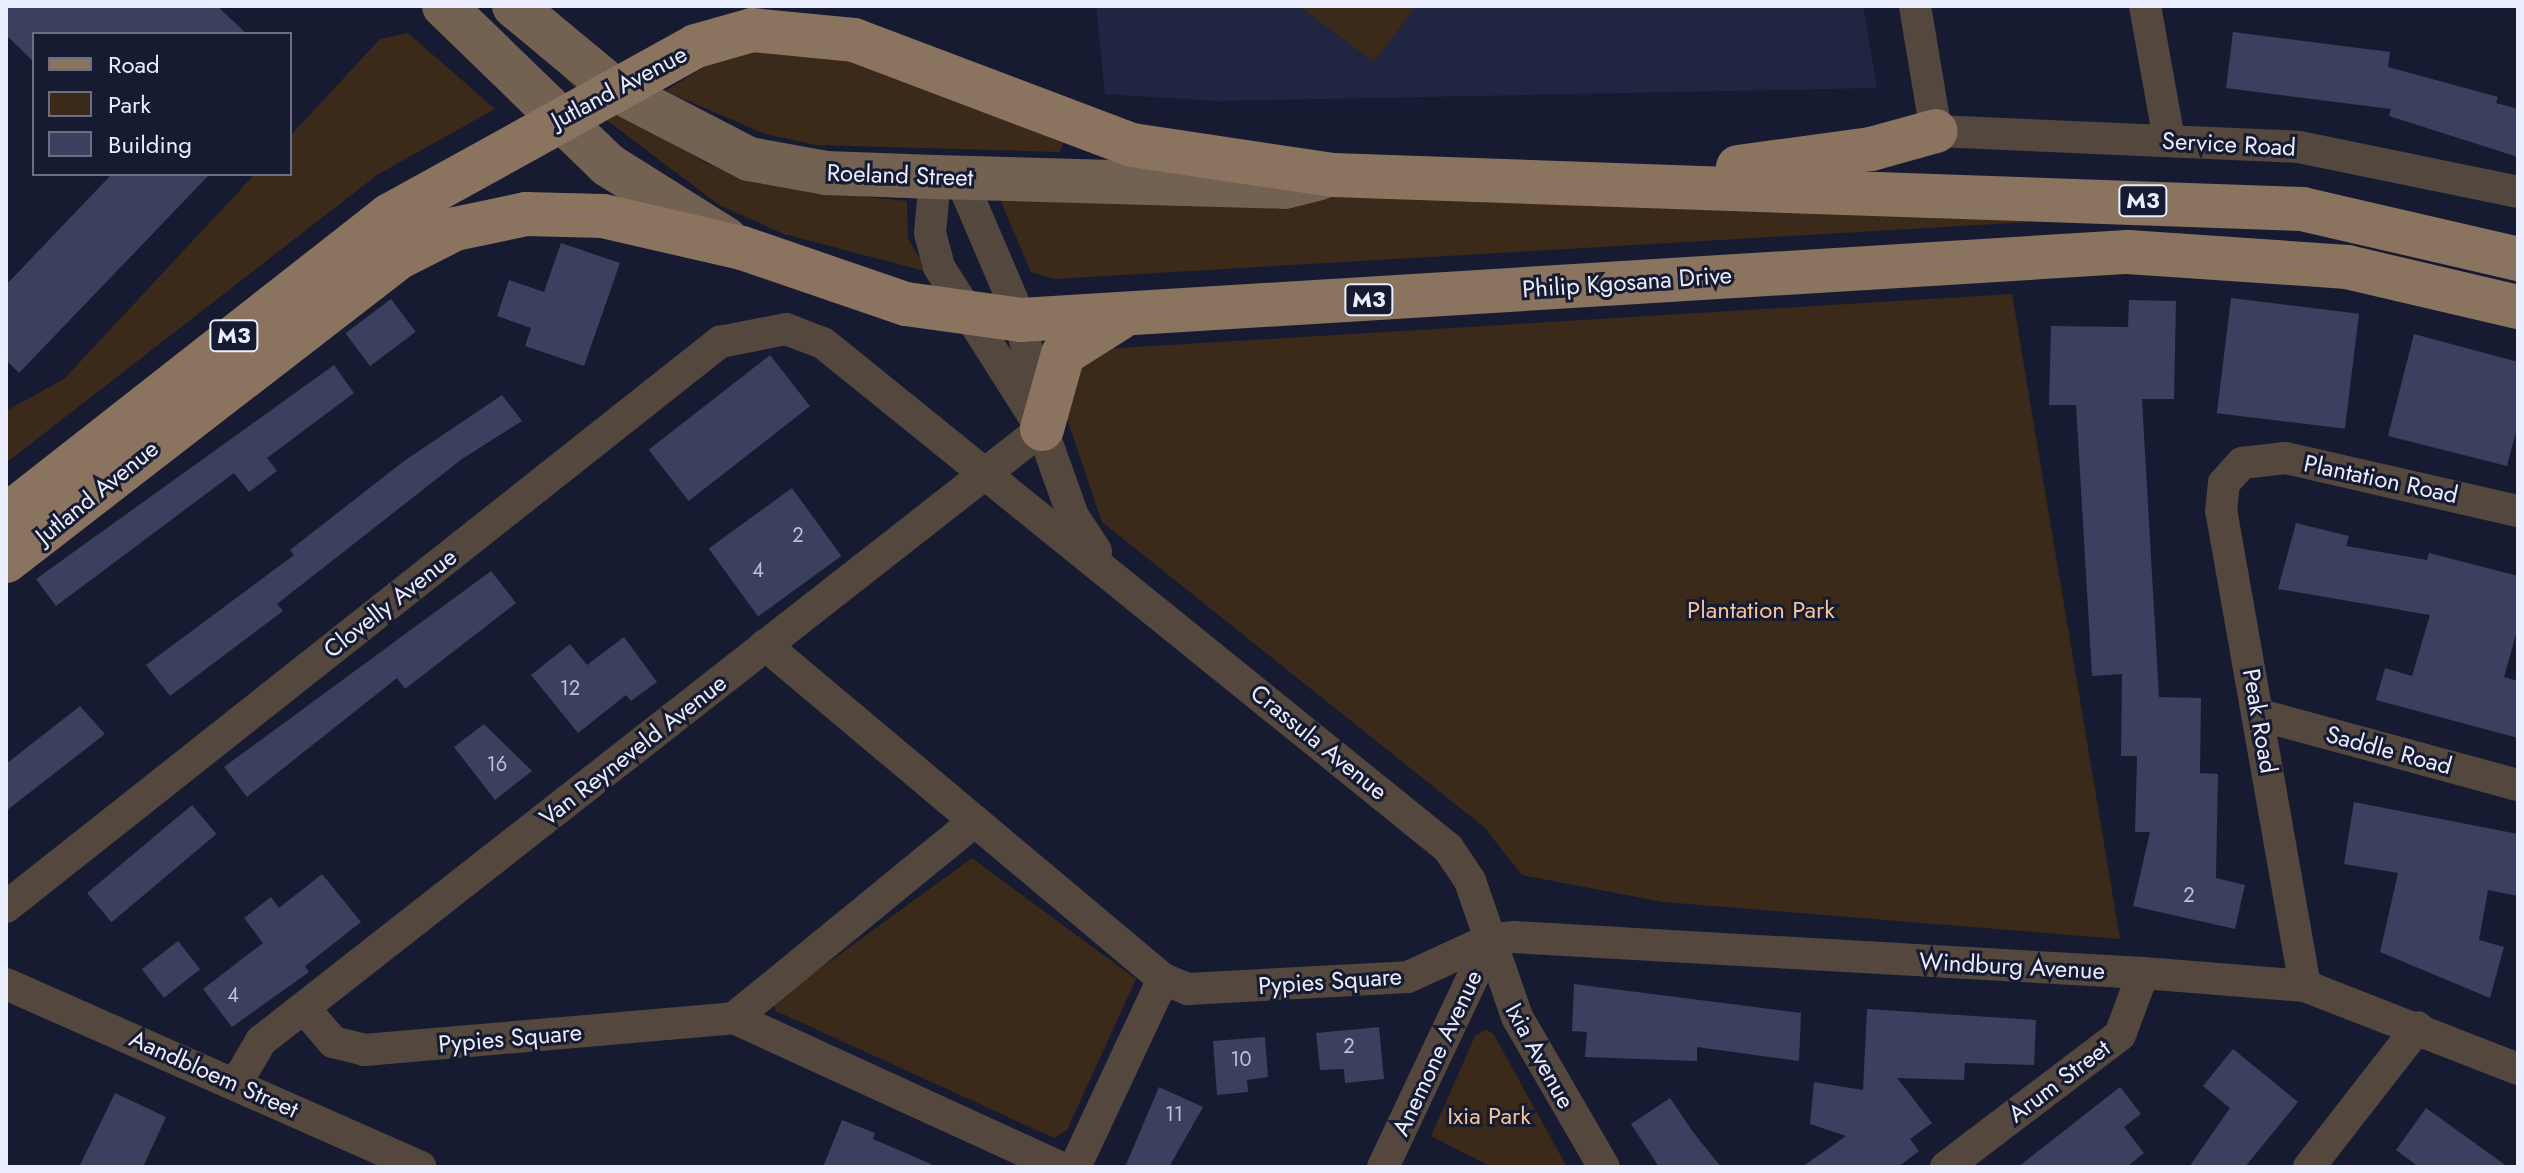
<!DOCTYPE html>
<html>
<head>
<meta charset="utf-8">
<style>
  body { margin:0 }
  #map { position:relative; width:2524px; height:1173px; overflow:hidden; background:#171b31; font-family:Jost,sans-serif }
  div>[style] { position:absolute }
  .built>* { inset:0; background:#202541 }
  .green>* { inset:0; background:#3b291a }
  .building>* { inset:0; background:#3a405d; transform-origin:0 0 }
  .street>* { height:32px; margin:-16px; padding:0 16px; transform-origin:16px; border-radius:16px; background:#54483e }
  .secondary>* { height:44px; margin:-22px; padding:0 22px; transform-origin:22px; border-radius:22px; background:#736151 }
  .primary>* { height:44px; margin:-22px; padding:0 22px; transform-origin:22px; border-radius:22px; background:#8b745f }
  span { translate:-50% -50%; white-space:nowrap; text-align:center; line-height:1.15; -webkit-text-stroke:6px #171b31; paint-order:stroke }
  .number-label { font-size:20px; color:#bdc2d5 }
  .number-label span { -webkit-text-stroke-width:0 }
  .shield-label span { padding:2px 6px; background:#171b31; border:2px solid; border-radius:6px; -webkit-text-stroke-width:0 }
  .shield-label { font-size:22px; color:#e9edfd; font-weight:700 }
  .street-label { font-size:24px; color:#e9edfd }
  .park-label { font-size:24px; color:#f4c397 }
  .frame { position:absolute; inset:0; border:8px solid #e9edfd; pointer-events:none }
  .legend { position:absolute; left:32px; top:32px; width:260px; height:144px; box-sizing:border-box; background:#171b31; border:2px solid #6b6f83; margin:0; padding:10px 14px; list-style:none; font-size:24px; color:#e9edfd }
  .legend li { display:flex; align-items:center; gap:16px; height:40px }
  .legend b { width:40px; border:2px solid #6b6f83 }
</style>
</head>
<body>
<div id="map">
  <div class="built">
    <i style="clip-path:polygon(1096px 6px,1863px 6px,1877px 88px,1217px 101px,1105px 94px)"></i>
  </div>
  <div class="green">
    <i style="clip-path:polygon(1299px 6px,1416px 6px,1374px 62px)"></i>
    <i style="clip-path:polygon(501px 10px,624px 117px,708px 164px,799px 190px,907px 201px,908px 239px,928px 272px,784px 234px,719px 205px,601px 116px)"></i>
    <i style="clip-path:polygon(408px 33px,495px 109px,377px 175px,6px 463px,6px 411px,64px 379px,255px 174px,290px 174px,290px 136px,380px 39px)"></i>
    <i style="clip-path:polygon(774px 49px,846px 52px,1063px 143px,1060px 152px,816px 145px,765px 134px,665px 91px,721px 57px)"></i>
    <i style="clip-path:polygon(1388px 195px,2045px 221px,1054px 279px,1031px 272px,999px 197px)"></i>
    <i style="clip-path:polygon(2012px 294px,2120px 939px,1663px 902px,1522px 875px,1484px 827px,1102px 522px,1061px 401px,1062px 384px,1103px 349px)"></i>
    <i style="clip-path:polygon(972px 858px,1136px 979px,1067px 1130px,1054px 1138px,776px 1011px,773px 1003px)"></i>
    <i style="clip-path:polygon(1486px 1029px,1494px 1035px,1567px 1167px,1492px 1167px,1431px 1136px,1475px 1036px)"></i>
  </div>
  <div class="building">
    <i style="clip-path:polygon(6px 6px,217px 6px,247px 34px,34px 34px,34px 62px,6px 35px)"></i>
    <i style="clip-path:polygon(2233px 32px,2390px 52px,2388px 67px,2498px 97px,2496px 103px,2518px 109px,2518px 157px,2389px 116px,2391px 109px,2226px 88px)"></i>
    <i style="clip-path:polygon(112px 174px,210px 174px,19px 373px,6px 360px,6px 285px)"></i>
    <i style="clip-path:polygon(561px 243px,620px 263px,584px 366px,525px 346px,531px 328px,497px 316px,509px 280px,544px 292px)"></i>
    <i style="left:2231px;top:298px;width:129px;height:116px;rotate:7deg"></i>
    <i style="left:391px;top:299px;width:41px;height:57px;rotate:53deg"></i>
    <i style="clip-path:polygon(2129px 300px,2176px 301px,2174px 399px,2142px 399px,2159px 697px,2201px 698px,2200px 773px,2218px 774px,2216px 878px,2245px 885px,2235px 929px,2133px 906px,2150px 832px,2135px 832px,2137px 756px,2121px 756px,2122px 674px,2092px 676px,2076px 405px,2049px 405px,2051px 326px,2128px 327px)"></i>
    <i style="clip-path:polygon(2414px 334px,2518px 362px,2518px 424px,2507px 466px,2388px 436px)"></i>
    <i style="left:770px;top:355px;width:65px;height:154px;rotate:52deg"></i>
    <i style="clip-path:polygon(334px 365px,354px 393px,267px 458px,277px 471px,249px 492px,234px 473px,56px 606px,36px 579px)"></i>
    <i style="clip-path:polygon(502px 395px,522px 421px,462px 459px,277px 604px,283px 611px,170px 696px,146px 665px,294px 555px,290px 550px,404px 461px)"></i>
    <i style="left:792px;top:488px;width:84px;height:103px;rotate:54deg"></i>
    <i style="clip-path:polygon(2296px 523px,2349px 536px,2346px 546px,2427px 560px,2429px 553px,2518px 576px,2518px 627px,2504px 677px,2518px 681px,2518px 738px,2376px 700px,2385px 668px,2412px 676px,2430px 615px,2278px 589px)"></i>
    <i style="clip-path:polygon(491px 571px,516px 603px,405px 689px,397px 678px,247px 797px,224px 767px)"></i>
    <i style="clip-path:polygon(624px 637px,657px 682px,631px 701px,626px 695px,578px 733px,531px 675px,570px 644px,587px 665px)"></i>
    <i style="clip-path:polygon(80px 706px,105px 734px,6px 811px,6px 764px)"></i>
    <i style="clip-path:polygon(484px 724px,532px 771px,495px 800px,454px 747px)"></i>
    <i style="clip-path:polygon(2354px 802px,2518px 834px,2518px 896px,2488px 890px,2479px 940px,2504px 947px,2490px 998px,2380px 952px,2398px 873px,2344px 864px)"></i>
    <i style="left:192px;top:805px;width:38px;height:137px;rotate:50deg"></i>
    <i style="clip-path:polygon(322px 874px,361px 922px,305px 966px,309px 972px,232px 1027px,203px 989px,263px 943px,244px 918px,271px 897px,279px 908px)"></i>
    <i style="left:178px;top:941px;width:36px;height:46px;rotate:52deg"></i>
    <i style="clip-path:polygon(1574px 984px,1801px 1013px,1799px 1061px,1697px 1047px,1697px 1061px,1585px 1057px,1587px 1032px,1572px 1031px)"></i>
    <i style="clip-path:polygon(1867px 1009px,2036px 1020px,2034px 1065px,1965px 1063px,1964px 1080px,1897px 1078px,1932px 1123px,1910px 1139px,1919px 1151px,1898px 1167px,1802px 1167px,1846px 1136px,1810px 1124px,1814px 1082px,1863px 1090px)"></i>
    <i style="clip-path:polygon(1379px 1027px,1384px 1079px,1345px 1083px,1344px 1069px,1320px 1070px,1316px 1033px)"></i>
    <i style="clip-path:polygon(1265px 1037px,1268px 1077px,1247px 1080px,1248px 1092px,1217px 1095px,1213px 1041px)"></i>
    <i style="clip-path:polygon(2233px 1049px,2298px 1102px,2245px 1167px,2189px 1167px,2230px 1108px,2203px 1086px)"></i>
    <i style="clip-path:polygon(1159px 1087px,1203px 1107px,1169px 1167px,1125px 1167px)"></i>
    <i style="clip-path:polygon(2120px 1087px,2141px 1114px,2124px 1127px,2144px 1153px,2127px 1167px,2018px 1167px)"></i>
    <i style="clip-path:polygon(115px 1093px,166px 1117px,143px 1167px,79px 1167px)"></i>
    <i style="clip-path:polygon(1670px 1098px,1693px 1132px,1721px 1167px,1659px 1167px,1631px 1124px)"></i>
    <i style="clip-path:polygon(2426px 1108px,2508px 1167px,2419px 1167px,2396px 1150px)"></i>
    <i style="clip-path:polygon(842px 1120px,875px 1133px,873px 1139px,938px 1167px,823px 1167px)"></i>
  </div>
  <div class="street">
    <i style="left:1915px;top:6px;width:127px;rotate:80.5deg"></i>
    <i style="left:1936px;top:131px;width:363px;rotate:2.5deg"></i>
    <i style="left:2299px;top:147px;width:224px;rotate:11.6deg"></i>
    <i style="left:2145px;top:6px;width:136px;rotate:79.8deg"></i>
    <i style="left:935px;top:177px;width:56px;rotate:95.1deg"></i>
    <i style="left:930px;top:233px;width:35px;rotate:75deg"></i>
    <i style="left:939px;top:267px;width:181px;rotate:57.6deg"></i>
    <i style="left:960px;top:177px;width:155px;rotate:66.9deg"></i>
    <i style="left:1021px;top:320px;width:111px;rotate:79.1deg"></i>
    <i style="left:1042px;top:429px;width:92px;rotate:70.4deg"></i>
    <i style="left:1073px;top:516px;width:42px;rotate:56.7deg"></i>
    <i style="left:765px;top:645px;width:520px;rotate:40deg"></i>
    <i style="left:1163px;top:979px;width:27px;rotate:22deg"></i>
    <i style="left:1188px;top:989px;width:220px;rotate:-3.1deg"></i>
    <i style="left:1408px;top:977px;width:91px;rotate:-24.6deg"></i>
    <i style="left:1491px;top:939px;width:22px;rotate:-5deg"></i>
    <i style="left:1513px;top:937px;width:631px;rotate:3.27deg"></i>
    <i style="left:2143px;top:973px;width:163px;rotate:4.6deg"></i>
    <i style="left:2305px;top:986px;width:229px;rotate:21.3deg"></i>
    <i style="left:2260px;top:715px;width:267px;rotate:15.2deg"></i>
    <i style="left:6px;top:907px;width:911px;rotate:-38.36deg"></i>
    <i style="left:720px;top:342px;width:67px;rotate:-11.1deg"></i>
    <i style="left:786px;top:329px;width:40px;rotate:21deg"></i>
    <i style="left:823px;top:343px;width:804px;rotate:38.94deg"></i>
    <i style="left:1448px;top:848px;width:40px;rotate:56deg"></i>
    <i style="left:1470px;top:881px;width:144px;rotate:70.9deg"></i>
    <i style="left:1517px;top:1017px;width:173px;rotate:59.9deg"></i>
    <i style="left:6px;top:984px;width:453px;rotate:23.8deg"></i>
    <i style="left:2305px;top:986px;width:482px;rotate:-100deg"></i>
    <i style="left:2221px;top:511px;width:28px;rotate:-84deg"></i>
    <i style="left:2224px;top:483px;width:27px;rotate:-48deg"></i>
    <i style="left:2242px;top:463px;width:44px;rotate:-6.5deg"></i>
    <i style="left:2286px;top:458px;width:238px;rotate:12.9deg"></i>
    <i style="left:304px;top:1008px;width:45px;rotate:49.5deg"></i>
    <i style="left:333px;top:1042px;width:32px;rotate:14deg"></i>
    <i style="left:364px;top:1050px;width:371px;rotate:-4.9deg"></i>
    <i style="left:734px;top:1018px;width:358px;rotate:24.6deg"></i>
    <i style="left:734px;top:1018px;width:311px;rotate:-39.3deg"></i>
    <i style="left:237px;top:1082px;width:48px;rotate:-59.7deg"></i>
    <i style="left:261px;top:1041px;width:992px;rotate:-38.08deg"></i>
    <i style="left:1075px;top:1167px;width:208px;rotate:-64.9deg"></i>
    <i style="left:1383px;top:1167px;width:252px;rotate:-64.7deg"></i>
    <i style="left:1946px;top:1167px;width:218px;rotate:-37.2deg"></i>
    <i style="left:2120px;top:1035px;width:66px;rotate:-69.6deg"></i>
    <i style="left:2309px;top:1167px;width:177px;rotate:-52.1deg"></i>
  </div>
  <div class="secondary">
    <i style="left:444px;top:6px;width:228px;rotate:44.1deg"></i>
    <i style="left:608px;top:165px;width:139px;rotate:32.1deg"></i>
    <i style="left:514px;top:6px;width:130px;rotate:39.7deg"></i>
    <i style="left:614px;top:89px;width:152px;rotate:27.4deg"></i>
    <i style="left:749px;top:159px;width:78px;rotate:10.3deg"></i>
    <i style="left:826px;top:173px;width:109px;rotate:2.1deg"></i>
    <i style="left:935px;top:177px;width:350px;rotate:1.6deg"></i>
    <i style="left:1285px;top:187px;width:34px;rotate:-14deg"></i>
  </div>
  <div class="primary">
    <i style="left:1738px;top:167px;width:134px;rotate:-7.7deg"></i>
    <i style="left:1871px;top:149px;width:67px;rotate:-15.5deg"></i>
    <i style="left:1042px;top:429px;width:78px;rotate:-74.4deg"></i>
    <i style="left:1063px;top:354px;width:67px;rotate:-32.3deg"></i>
    <i style="left:6px;top:516px;width:488px;rotate:-38.1deg"></i>
    <i style="left:390px;top:215px;width:350px;rotate:-28.9deg"></i>
    <i style="left:696px;top:46px;width:58px;rotate:-15.9deg"></i>
    <i style="left:752px;top:30px;width:102px;rotate:5.6deg"></i>
    <i style="left:854px;top:40px;width:297px;rotate:20.7deg"></i>
    <i style="left:1132px;top:145px;width:203px;rotate:8.5deg"></i>
    <i style="left:1333px;top:175px;width:970px;rotate:2.01deg"></i>
    <i style="left:2302px;top:209px;width:222px;rotate:13deg"></i>
    <i style="left:6px;top:561px;width:495px;rotate:-37.7deg"></i>
    <i style="left:398px;top:258px;width:64px;rotate:-27deg"></i>
    <i style="left:455px;top:229px;width:73px;rotate:-11.9deg"></i>
    <i style="left:526px;top:214px;width:77px;rotate:1.5deg"></i>
    <i style="left:603px;top:216px;width:143px;rotate:13deg"></i>
    <i style="left:742px;top:248px;width:173px;rotate:18.9deg"></i>
    <i style="left:906px;top:304px;width:116px;rotate:7.9deg"></i>
    <i style="left:1021px;top:320px;width:1109px;rotate:-3.52deg"></i>
    <i style="left:2128px;top:252px;width:220px;rotate:3.9deg"></i>
    <i style="left:2347px;top:267px;width:176px;rotate:13.2deg"></i>
  </div>
  <div class="number-label">
    <span style="left:798px;top:535px">2</span>
    <span style="left:758px;top:570px">4</span>
    <span style="left:570px;top:688px">12</span>
    <span style="left:497px;top:764px">16</span>
    <span style="left:2189px;top:895px">2</span>
    <span style="left:233px;top:995px">4</span>
    <span style="left:1349px;top:1046px">2</span>
    <span style="left:1241px;top:1059px">10</span>
    <span style="left:1174px;top:1114px">11</span>
  </div>
  <div class="shield-label">
    <span style="left:2143px;top:201px">M3</span>
    <span style="left:1369px;top:300px">M3</span>
    <span style="left:234px;top:336px">M3</span>
  </div>
  <div class="street-label">
    <span style="left:619px;top:87px;rotate:-28deg">Jutland Avenue</span>
    <span style="left:2229px;top:144px;rotate:3deg">Service Road</span>
    <span style="left:900px;top:175px;rotate:2deg">Roeland Street</span>
    <span style="left:1627px;top:282px;rotate:-4deg">Philip Kgosana Drive</span>
    <span style="left:2381px;top:479px;rotate:12deg">Plantation Road</span>
    <span style="left:97px;top:492px;rotate:-39deg">Jutland Avenue</span>
    <span style="left:390px;top:603px;rotate:-38deg">Clovelly Avenue</span>
    <span style="left:2260px;top:721px;rotate:80deg">Peak Road</span>
    <span style="left:1319px;top:742px;rotate:39deg">Crassula Avenue</span>
    <span style="left:633px;top:750px;rotate:-38deg">Van Reyneveld Avenue</span>
    <span style="left:2389px;top:750px;rotate:15deg">Saddle Road</span>
    <span style="left:2012px;top:966px;rotate:3deg">Windburg Avenue</span>
    <span style="left:1330px;top:981px;rotate:-4deg">Pypies Square</span>
    <span style="left:510px;top:1038px;rotate:-5deg">Pypies Square</span>
    <span style="left:1437px;top:1053px;rotate:-65deg">Anemone Avenue</span>
    <span style="left:1540px;top:1056px;rotate:61deg">Ixia Avenue</span>
    <span style="left:214px;top:1074px;rotate:24deg">Aandbloem Street</span>
    <span style="left:2059px;top:1081px;rotate:-37deg">Arum Street</span>
  </div>
  <div class="park-label">
    <span style="left:1761px;top:610px">Plantation Park</span>
    <span style="left:1489px;top:1116px">Ixia Park</span>
  </div>
  <div class="frame"></div>
  <ul class="legend">
  <li><b style="height:10px;background:#8b745f"></b>Road</li>
  <li><b style="height:22px;background:#3b291a"></b>Park</li>
  <li><b style="height:22px;background:#3a405d"></b>Building</li>
  </ul>
</div>
</body>
</html>
